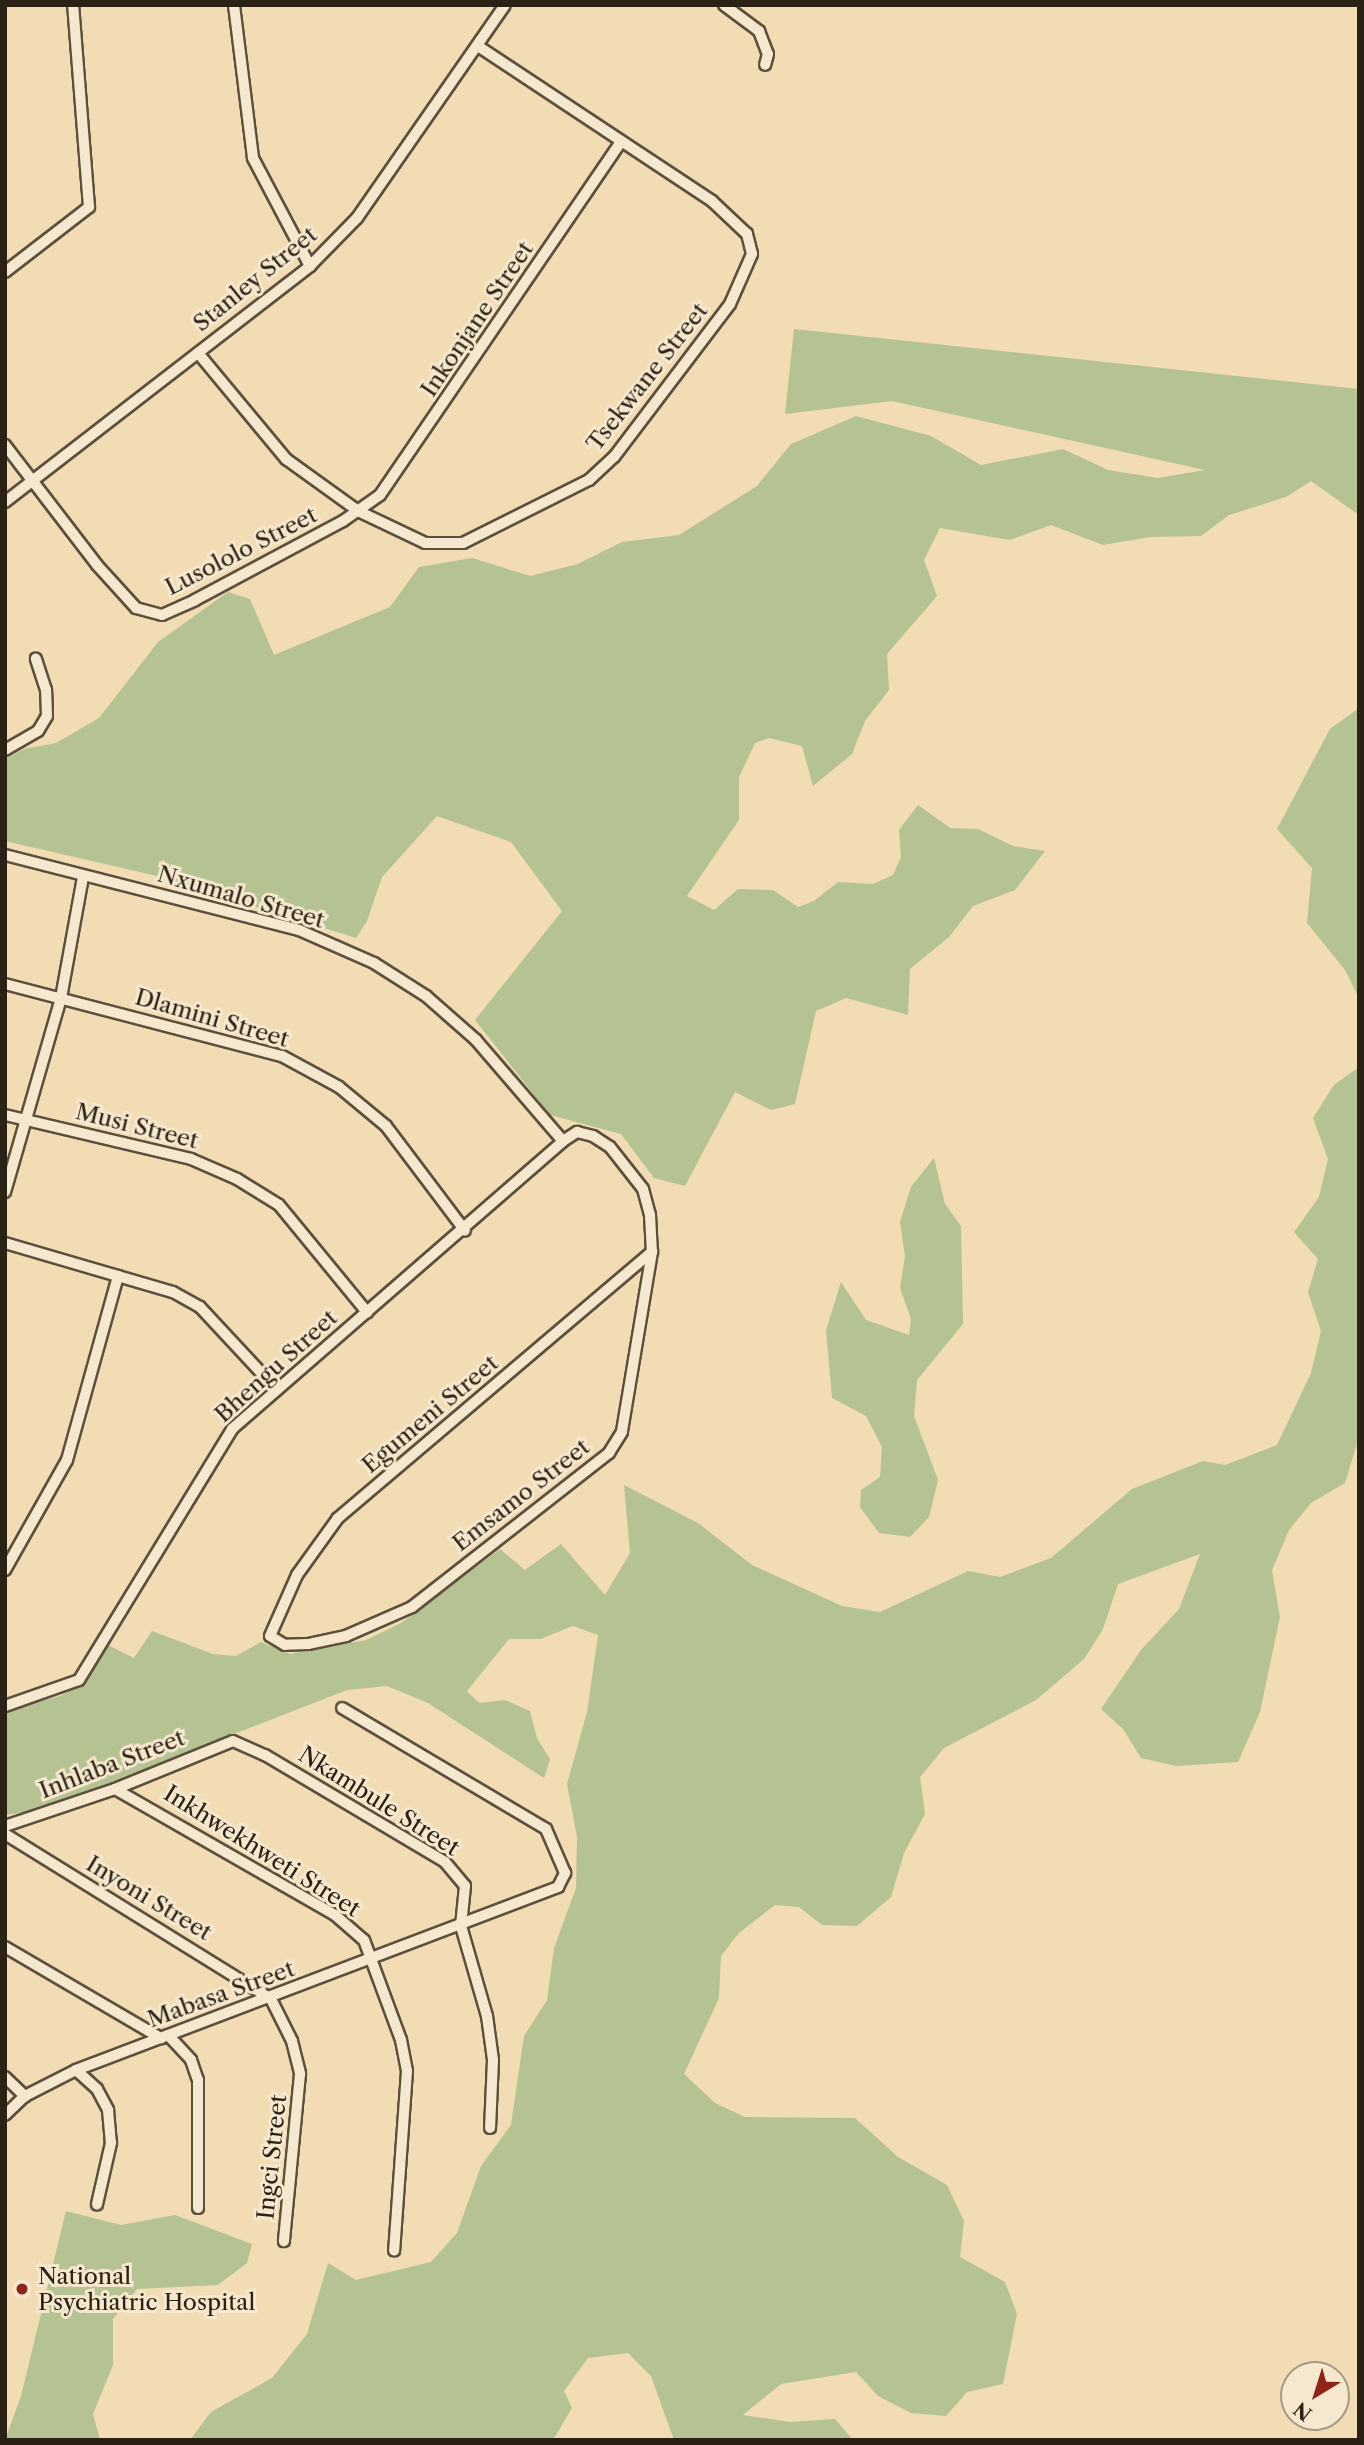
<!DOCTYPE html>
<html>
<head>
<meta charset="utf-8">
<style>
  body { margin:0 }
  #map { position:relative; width:1364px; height:2445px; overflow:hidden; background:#f1dcb4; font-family:"Libre Caslon Text",serif }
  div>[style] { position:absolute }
  .green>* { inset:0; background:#b5c291 }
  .roads { filter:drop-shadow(2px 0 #5c503d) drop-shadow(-2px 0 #5c503d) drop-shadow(0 2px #5c503d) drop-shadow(0 -2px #5c503d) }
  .street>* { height:10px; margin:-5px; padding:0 5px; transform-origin:5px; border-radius:5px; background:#f6e8ce }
  .dots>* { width:19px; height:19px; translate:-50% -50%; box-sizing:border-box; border:4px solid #f6e8ce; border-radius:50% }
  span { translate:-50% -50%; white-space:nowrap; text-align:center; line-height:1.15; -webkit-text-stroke:6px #f6e8ce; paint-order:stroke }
  .street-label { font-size:23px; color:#2b2215 }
  .poi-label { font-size:23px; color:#2b2215 }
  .left { translate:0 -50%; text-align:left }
  .frame { position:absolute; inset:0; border:7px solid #2b2215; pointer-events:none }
  .north { position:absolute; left:1280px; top:2361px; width:70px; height:70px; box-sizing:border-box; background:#f6e8ce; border:2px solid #a59984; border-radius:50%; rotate:218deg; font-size:19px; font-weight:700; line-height:28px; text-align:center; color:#2b2215 }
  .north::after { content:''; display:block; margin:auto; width:24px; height:32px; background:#8f2418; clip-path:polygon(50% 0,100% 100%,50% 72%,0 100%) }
</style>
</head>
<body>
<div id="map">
  <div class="green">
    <i style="clip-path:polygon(794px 329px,1359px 389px,1359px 515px,1311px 481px,1286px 497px,1229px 515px,1201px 536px,1150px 537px,1103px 545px,1051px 525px,1010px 540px,940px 528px,924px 560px,937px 596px,887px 654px,889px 690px,865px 721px,852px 754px,813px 786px,802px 746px,769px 738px,755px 743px,739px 777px,739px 820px,687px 896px,714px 910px,738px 889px,773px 890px,798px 907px,814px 901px,838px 882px,873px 884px,893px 875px,901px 857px,899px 830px,918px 805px,950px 828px,978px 829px,1013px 846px,1045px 851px,1015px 890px,973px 906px,949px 937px,910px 969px,908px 1015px,846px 998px,816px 1011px,795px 1104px,771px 1110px,735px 1092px,685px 1186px,654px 1178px,621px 1134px,550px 1115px,475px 1020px,562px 911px,511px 842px,437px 816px,382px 877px,367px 921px,356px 938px,157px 876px,5px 841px,5px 759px,24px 749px,56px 743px,99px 718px,158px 642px,228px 592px,250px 599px,274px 655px,390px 607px,419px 567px,472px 558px,530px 576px,578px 564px,622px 542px,679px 535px,757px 486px,791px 444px,856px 416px,931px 436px,981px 465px,1063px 449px,1108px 470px,1158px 478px,1205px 470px,892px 401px,785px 414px)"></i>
    <i style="clip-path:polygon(1359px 708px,1359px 998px,1345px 970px,1307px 923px,1312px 868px,1277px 829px,1330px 729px)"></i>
    <i style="clip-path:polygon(1359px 1067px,1359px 1437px,1345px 1483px,1311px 1503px,1289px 1530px,1272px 1570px,1280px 1617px,1260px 1712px,1238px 1762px,1177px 1766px,1141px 1758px,1123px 1729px,1101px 1709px,1141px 1650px,1179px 1609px,1200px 1554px,1118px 1584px,1103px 1629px,1084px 1659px,1036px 1700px,944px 1748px,920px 1777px,925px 1814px,904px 1853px,891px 1897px,857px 1926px,822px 1925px,799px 1907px,775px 1905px,739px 1933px,721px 1956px,719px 1998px,684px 2074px,715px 2103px,745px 2117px,855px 2118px,898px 2157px,947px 2185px,964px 2221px,960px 2257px,1005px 2282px,1017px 2314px,1003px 2384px,967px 2392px,946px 2416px,911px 2413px,878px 2396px,856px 2372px,781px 2384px,743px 2415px,790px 2422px,835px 2419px,853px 2440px,674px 2440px,651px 2376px,628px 2353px,588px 2358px,564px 2391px,572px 2408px,553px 2440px,190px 2440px,211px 2412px,272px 2378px,307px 2334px,328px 2263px,356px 2280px,431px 2262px,457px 2233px,481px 2166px,511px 2125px,524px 2036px,547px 2000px,554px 1948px,576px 1888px,577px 1837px,567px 1784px,587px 1712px,598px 1635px,573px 1626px,540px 1639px,509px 1639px,467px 1691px,479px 1703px,505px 1700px,530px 1711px,537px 1738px,550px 1759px,544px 1778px,428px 1703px,387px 1686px,347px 1690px,40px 1810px,5px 1815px,5px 1711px,60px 1696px,82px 1684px,106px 1644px,134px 1658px,152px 1631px,213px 1654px,236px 1656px,261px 1642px,290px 1654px,366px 1640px,401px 1623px,500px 1549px,525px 1570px,561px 1544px,605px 1595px,630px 1553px,624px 1485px,698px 1523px,752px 1565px,842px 1606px,880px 1612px,968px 1571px,1000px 1577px,1051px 1558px,1132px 1489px,1203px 1461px,1225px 1465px,1277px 1445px,1311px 1373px,1321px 1331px,1308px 1292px,1318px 1259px,1294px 1232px,1319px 1197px,1328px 1159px,1313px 1118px,1334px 1085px)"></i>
    <i style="clip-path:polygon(934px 1158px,945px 1204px,961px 1226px,963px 1324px,917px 1380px,914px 1416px,938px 1480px,929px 1517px,910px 1537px,879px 1533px,860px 1507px,861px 1490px,880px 1477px,882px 1447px,866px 1416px,832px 1398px,826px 1330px,841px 1282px,866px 1320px,909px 1335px,911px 1319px,900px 1288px,905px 1256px,900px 1222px,911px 1187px)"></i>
    <i style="clip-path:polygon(66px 2211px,121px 2225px,175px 2215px,252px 2244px,247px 2263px,218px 2285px,137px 2289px,113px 2319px,113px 2365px,93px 2414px,100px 2440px,5px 2440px,21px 2396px)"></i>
  </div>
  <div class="roads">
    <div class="street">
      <i style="left:234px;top:5px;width:154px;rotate:82.9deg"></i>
      <i style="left:253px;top:158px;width:122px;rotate:62.2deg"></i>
      <i style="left:724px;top:5px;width:44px;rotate:36.6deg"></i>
      <i style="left:759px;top:31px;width:25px;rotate:69deg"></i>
      <i style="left:768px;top:54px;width:11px;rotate:105deg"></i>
      <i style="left:5px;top:272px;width:106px;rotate:-37.7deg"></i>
      <i style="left:89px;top:207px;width:203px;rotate:-94.5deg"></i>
      <i style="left:198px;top:353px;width:138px;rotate:50.3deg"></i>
      <i style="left:286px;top:459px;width:89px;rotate:35.8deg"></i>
      <i style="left:358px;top:511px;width:74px;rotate:25.5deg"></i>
      <i style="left:425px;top:543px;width:38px"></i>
      <i style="left:463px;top:543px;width:141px;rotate:-26.6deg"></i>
      <i style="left:589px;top:480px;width:34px;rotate:-43deg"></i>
      <i style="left:614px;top:457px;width:192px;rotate:-52.8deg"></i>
      <i style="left:730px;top:304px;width:55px;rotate:-66.3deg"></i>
      <i style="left:752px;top:254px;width:21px;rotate:-104deg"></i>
      <i style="left:747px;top:234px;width:48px;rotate:-136.7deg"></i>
      <i style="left:712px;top:201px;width:281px;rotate:-146.5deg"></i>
      <i style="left:5px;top:445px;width:151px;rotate:52.5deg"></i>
      <i style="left:97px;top:565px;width:58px;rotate:47.8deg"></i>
      <i style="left:136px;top:608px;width:27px;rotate:15deg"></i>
      <i style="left:162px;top:615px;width:36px;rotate:-24deg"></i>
      <i style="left:195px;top:600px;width:168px;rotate:-28.1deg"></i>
      <i style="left:343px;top:521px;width:45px;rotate:-35.1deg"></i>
      <i style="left:380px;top:495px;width:427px;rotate:-55.7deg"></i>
      <i style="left:5px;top:502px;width:386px;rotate:-37.7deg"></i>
      <i style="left:310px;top:266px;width:67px;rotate:-45.6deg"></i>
      <i style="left:357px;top:218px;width:259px;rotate:-55.2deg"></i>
      <i style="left:5px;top:750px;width:38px;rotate:-30deg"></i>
      <i style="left:38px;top:731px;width:17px;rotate:-59deg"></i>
      <i style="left:47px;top:716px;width:26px;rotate:-92deg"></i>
      <i style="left:46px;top:690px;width:33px;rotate:-108deg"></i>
      <i style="left:5px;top:855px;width:303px;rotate:14.3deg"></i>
      <i style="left:299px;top:930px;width:82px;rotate:23.7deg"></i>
      <i style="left:374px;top:963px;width:62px;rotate:32.4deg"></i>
      <i style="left:426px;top:996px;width:67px;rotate:41.3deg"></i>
      <i style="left:476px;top:1040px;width:133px;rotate:49.3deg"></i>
      <i style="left:5px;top:984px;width:286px;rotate:14.6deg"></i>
      <i style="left:282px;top:1056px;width:65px;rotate:28.5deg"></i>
      <i style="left:339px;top:1087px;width:61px;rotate:39.7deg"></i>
      <i style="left:386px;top:1126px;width:131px;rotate:53deg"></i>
      <i style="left:5px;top:1115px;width:191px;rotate:13.3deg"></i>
      <i style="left:191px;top:1159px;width:50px;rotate:23.5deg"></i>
      <i style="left:237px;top:1179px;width:49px;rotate:31.8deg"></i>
      <i style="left:279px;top:1205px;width:139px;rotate:50.6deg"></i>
      <i style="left:5px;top:1192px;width:202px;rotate:-73.9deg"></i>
      <i style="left:61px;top:998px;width:123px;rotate:-79.7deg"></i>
      <i style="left:5px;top:1243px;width:175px;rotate:16.3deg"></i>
      <i style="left:173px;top:1292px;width:31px;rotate:29deg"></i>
      <i style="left:200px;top:1307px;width:113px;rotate:47.1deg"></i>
      <i style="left:5px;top:1570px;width:126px;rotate:-60.6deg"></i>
      <i style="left:67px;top:1460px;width:191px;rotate:-74.5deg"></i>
      <i style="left:5px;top:1706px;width:78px;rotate:-19.4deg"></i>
      <i style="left:79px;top:1680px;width:294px;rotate:-58.6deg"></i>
      <i style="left:232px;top:1429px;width:439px;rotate:-41deg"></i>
      <i style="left:563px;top:1141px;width:17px;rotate:-33deg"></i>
      <i style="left:577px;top:1132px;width:16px;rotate:14deg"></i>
      <i style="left:593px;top:1136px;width:20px;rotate:33deg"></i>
      <i style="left:610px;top:1147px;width:53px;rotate:51.8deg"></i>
      <i style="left:643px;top:1189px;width:27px;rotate:75deg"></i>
      <i style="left:650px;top:1215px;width:37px;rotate:87deg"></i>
      <i style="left:652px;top:1252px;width:182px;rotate:99.5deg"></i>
      <i style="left:622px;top:1432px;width:25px;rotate:122deg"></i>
      <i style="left:609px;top:1453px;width:250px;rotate:142deg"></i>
      <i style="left:412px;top:1607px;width:72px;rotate:156.3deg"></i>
      <i style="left:346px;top:1636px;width:39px;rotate:168deg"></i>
      <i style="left:308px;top:1644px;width:23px;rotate:178deg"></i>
      <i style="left:285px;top:1645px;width:17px;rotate:-149deg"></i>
      <i style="left:270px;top:1636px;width:67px;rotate:-66.1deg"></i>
      <i style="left:297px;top:1575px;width:70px;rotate:-54.3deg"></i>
      <i style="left:338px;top:1518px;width:412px;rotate:-40.3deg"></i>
      <i style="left:115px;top:1789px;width:254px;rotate:29.8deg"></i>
      <i style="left:335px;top:1915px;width:38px;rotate:41deg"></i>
      <i style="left:364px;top:1940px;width:107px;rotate:69.7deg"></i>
      <i style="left:401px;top:2040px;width:32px;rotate:79deg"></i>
      <i style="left:407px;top:2071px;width:180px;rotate:94.1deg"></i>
      <i style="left:5px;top:1826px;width:116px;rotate:-18.6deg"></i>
      <i style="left:115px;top:1789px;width:127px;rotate:-22.1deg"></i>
      <i style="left:233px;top:1741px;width:35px;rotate:24deg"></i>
      <i style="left:265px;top:1755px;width:209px;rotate:30.7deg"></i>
      <i style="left:445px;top:1862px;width:31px;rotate:50deg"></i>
      <i style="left:465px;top:1886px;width:40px;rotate:95.7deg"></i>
      <i style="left:461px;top:1926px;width:94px;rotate:73.9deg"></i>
      <i style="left:487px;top:2016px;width:44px;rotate:82.2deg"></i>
      <i style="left:493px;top:2060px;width:68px;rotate:92.5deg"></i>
      <i style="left:5px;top:1834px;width:313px;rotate:31.8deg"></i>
      <i style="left:271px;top:1999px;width:47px;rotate:63.4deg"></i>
      <i style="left:292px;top:2041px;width:34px;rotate:76deg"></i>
      <i style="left:300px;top:2074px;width:168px;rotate:95.5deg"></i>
      <i style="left:5px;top:1947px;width:181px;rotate:30.3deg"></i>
      <i style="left:168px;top:2035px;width:34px;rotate:47deg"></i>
      <i style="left:191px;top:2060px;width:21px;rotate:71deg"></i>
      <i style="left:198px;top:2080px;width:128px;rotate:90deg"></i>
      <i style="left:76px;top:2070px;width:28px;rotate:42deg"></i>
      <i style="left:97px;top:2089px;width:24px;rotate:62deg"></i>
      <i style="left:108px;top:2110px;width:33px;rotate:85deg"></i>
      <i style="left:111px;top:2143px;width:63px;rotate:102.9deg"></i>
      <i style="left:5px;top:2077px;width:28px;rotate:44deg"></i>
      <i style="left:5px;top:2115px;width:28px;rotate:-44deg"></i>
      <i style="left:25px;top:2096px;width:57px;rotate:-27deg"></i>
      <i style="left:76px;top:2070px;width:516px;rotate:-20.79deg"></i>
      <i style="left:558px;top:1887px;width:16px;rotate:-63deg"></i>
      <i style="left:565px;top:1873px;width:48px;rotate:-113.4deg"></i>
      <i style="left:546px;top:1829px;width:237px;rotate:-149.3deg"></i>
    </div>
  </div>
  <div class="dots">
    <i style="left:22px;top:2289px;background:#8f2418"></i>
  </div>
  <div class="street-label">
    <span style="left:255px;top:279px;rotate:-39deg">Stanley Street</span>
    <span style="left:477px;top:319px;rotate:-56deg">Inkonjane Street</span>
    <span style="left:647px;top:377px;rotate:-52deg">Tsekwane Street</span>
    <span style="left:241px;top:551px;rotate:-27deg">Lusololo Street</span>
    <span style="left:241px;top:897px;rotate:16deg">Nxumalo Street</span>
    <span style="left:212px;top:1018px;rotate:16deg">Dlamini Street</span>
    <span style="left:137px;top:1126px;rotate:14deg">Musi Street</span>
    <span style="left:276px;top:1366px;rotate:-42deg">Bhengu Street</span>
    <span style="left:430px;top:1414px;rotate:-40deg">Egumeni Street</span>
    <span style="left:521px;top:1495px;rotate:-38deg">Emsamo Street</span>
    <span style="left:112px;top:1764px;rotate:-21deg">Inhlaba Street</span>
    <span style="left:379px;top:1801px;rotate:32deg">Nkambule Street</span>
    <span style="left:262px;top:1851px;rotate:32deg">Inkhwekhweti Street</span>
    <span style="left:149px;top:1898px;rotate:31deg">Inyoni Street</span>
    <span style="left:221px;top:1994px;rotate:-20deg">Mabasa Street</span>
    <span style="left:272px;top:2157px;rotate:-84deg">Ingci Street</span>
  </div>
  <div class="poi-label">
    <span class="left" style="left:38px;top:2289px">National<br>Psychiatric Hospital</span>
  </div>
  <div class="frame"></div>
  <div class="north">N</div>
</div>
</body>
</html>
